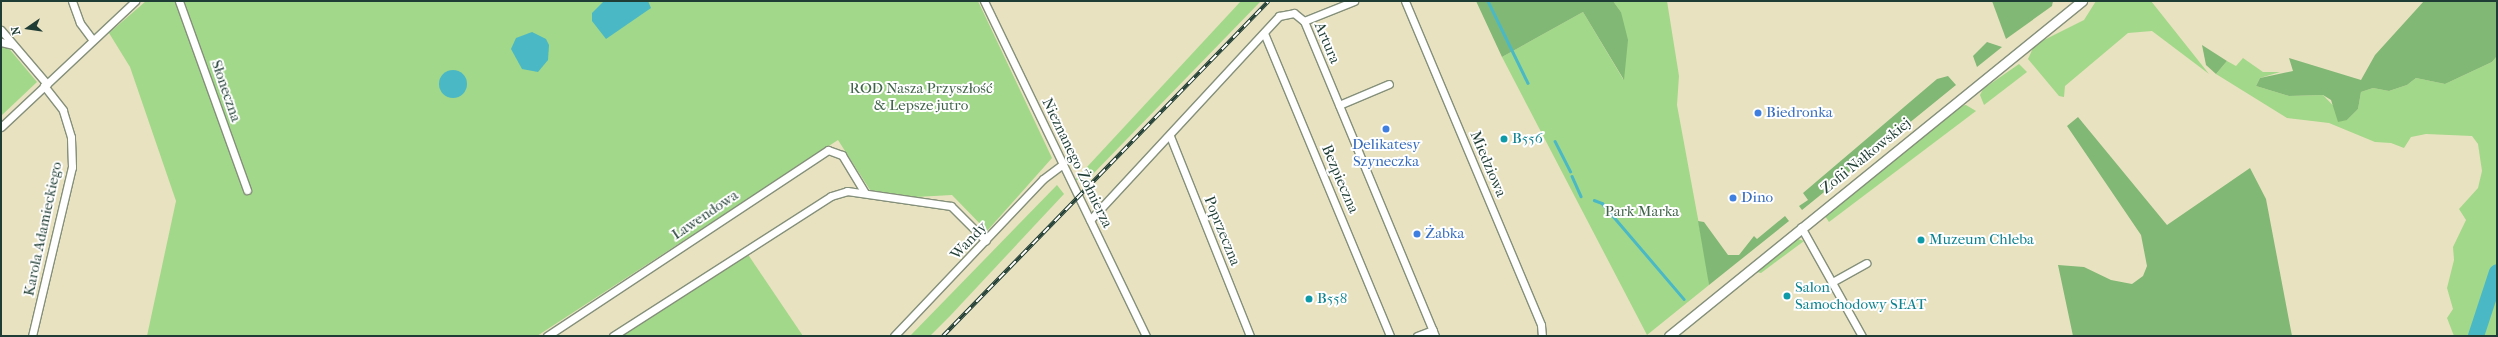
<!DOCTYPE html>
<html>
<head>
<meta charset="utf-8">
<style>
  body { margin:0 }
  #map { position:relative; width:2498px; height:337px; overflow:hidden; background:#e9e2c0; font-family:"IM FELL French Canon",serif }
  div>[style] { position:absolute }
  .green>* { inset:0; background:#a2d889 }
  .forest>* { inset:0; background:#81b875 }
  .water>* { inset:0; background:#4bb8c6 }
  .round { border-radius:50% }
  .stream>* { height:2.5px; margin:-1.25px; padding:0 1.25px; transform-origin:1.25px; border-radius:1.25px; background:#4bb8c6 }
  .river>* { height:16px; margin:-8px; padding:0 8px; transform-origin:8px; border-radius:8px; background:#4bb8c6 }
  .roads { filter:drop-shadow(1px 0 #84907a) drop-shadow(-1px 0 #84907a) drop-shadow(0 1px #84907a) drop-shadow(0 -1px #84907a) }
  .minor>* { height:7px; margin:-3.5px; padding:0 3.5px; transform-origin:3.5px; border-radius:3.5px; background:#fff }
  .tertiary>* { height:9px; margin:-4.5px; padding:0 4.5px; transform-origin:4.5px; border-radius:4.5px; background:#fff }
  .rail>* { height:4px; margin-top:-2px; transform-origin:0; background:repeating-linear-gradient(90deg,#fff 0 8px,#1f3d34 0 16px); box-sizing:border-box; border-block:1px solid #1f3d34 }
  .dots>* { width:11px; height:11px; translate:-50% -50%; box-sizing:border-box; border:2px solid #fff; border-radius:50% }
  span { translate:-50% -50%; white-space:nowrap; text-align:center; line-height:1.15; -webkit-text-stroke:4px #fff; paint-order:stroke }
  .street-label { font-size:15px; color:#1f3d34 }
  .park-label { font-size:15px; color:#406449 }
  .shop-label { font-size:15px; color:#366cbe }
  .left { translate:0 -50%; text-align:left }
  .culture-label { font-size:15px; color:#0d838f }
  .frame { position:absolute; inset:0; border:2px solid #1f3d34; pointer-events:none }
  .north { position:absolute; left:8px; top:8px; width:40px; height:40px; -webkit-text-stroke:3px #fff; paint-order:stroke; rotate:257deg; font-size:11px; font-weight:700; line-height:16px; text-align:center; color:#1f3d34 }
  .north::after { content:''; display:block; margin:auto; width:14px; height:18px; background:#1f3d34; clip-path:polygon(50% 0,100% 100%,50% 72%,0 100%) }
</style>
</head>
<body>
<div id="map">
  <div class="green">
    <i style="clip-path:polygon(146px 1px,978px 1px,1052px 158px,987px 231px,952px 195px,916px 197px,870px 190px,838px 140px,537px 336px,147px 336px,176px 201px,130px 67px,109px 33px)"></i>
    <i style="clip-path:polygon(1241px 1px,1261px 1px,1092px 175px,1074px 181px)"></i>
    <i style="clip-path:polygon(1613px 1px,1667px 1px,1679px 76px,1677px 105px,1708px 273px,1709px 285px,1647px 335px,1502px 57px,1583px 12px,1623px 79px,1621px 12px)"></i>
    <i style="clip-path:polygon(2096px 1px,2151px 1px,2209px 74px,2152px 31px,2128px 33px,2065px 86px,2064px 97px,2059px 96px,2028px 59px,2033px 48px,2044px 40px,2084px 20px)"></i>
    <i style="clip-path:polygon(1px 39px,37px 82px,1px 116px)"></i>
    <i style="clip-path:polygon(2497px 56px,2497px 336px,2454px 336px,2447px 318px,2453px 309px,2447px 288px,2454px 260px,2453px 247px,2466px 220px,2459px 209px,2478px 188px,2482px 171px,2478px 144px,2472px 136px,2426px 134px,2411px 137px,2404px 148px,2391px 143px,2375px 142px,2329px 123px,2287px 118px,2216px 74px,2227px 61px,2236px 66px,2243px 58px,2263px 72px,2280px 72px,2260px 78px,2256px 86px,2289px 96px,2323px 95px,2347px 120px,2358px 109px,2361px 92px,2373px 88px,2389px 91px,2407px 85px,2416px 78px,2445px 84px,2492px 62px)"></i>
    <i style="clip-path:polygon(2019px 64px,2027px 72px,1984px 105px,1980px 95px,1983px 89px)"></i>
    <i style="clip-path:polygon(1966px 105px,1976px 111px,1829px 222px,1825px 216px,1960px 106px)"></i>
    <i style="clip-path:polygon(1057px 185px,1064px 194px,950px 316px,930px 336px,910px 336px)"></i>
    <i style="clip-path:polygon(1798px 239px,1804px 241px,1761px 273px,1757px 272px)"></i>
    <i style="clip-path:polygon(747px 253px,803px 336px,620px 336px)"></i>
  </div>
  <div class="forest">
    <i style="clip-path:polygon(1476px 1px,1613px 1px,1621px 12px,1628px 40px,1624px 80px,1583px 12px,1502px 57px)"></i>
    <i style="clip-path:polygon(1992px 1px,2053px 1px,2052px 6px,2006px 39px)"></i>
    <i style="clip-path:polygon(2424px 1px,2497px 1px,2497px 56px,2492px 62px,2445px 84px,2416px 78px,2407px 85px,2389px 91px,2373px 88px,2361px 92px,2358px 109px,2347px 120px,2338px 122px,2331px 100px,2323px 95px,2289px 96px,2256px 86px,2260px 78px,2293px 71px,2289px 58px,2361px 80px,2375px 55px)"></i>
    <i style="clip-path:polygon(1987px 42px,2002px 47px,1977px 67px,1973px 56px)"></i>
    <i style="clip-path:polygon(2202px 45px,2227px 61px,2216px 74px,2206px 65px)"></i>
    <i style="clip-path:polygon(1948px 76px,1956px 85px,1802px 210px,1799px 206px,1808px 200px,1803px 193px,1937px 79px)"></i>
    <i style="clip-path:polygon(2078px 117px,2167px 225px,2250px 168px,2266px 199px,2292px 336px,2073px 336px,2058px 265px,2084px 267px,2111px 280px,2132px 284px,2143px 276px,2147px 266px,2141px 235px,2067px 126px)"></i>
    <i style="clip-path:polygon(1785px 216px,1789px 221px,1709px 285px,1698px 221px,1704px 222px,1728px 255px,1739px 255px,1754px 236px,1757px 239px)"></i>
  </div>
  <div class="water">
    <i style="clip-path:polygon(604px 1px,648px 1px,651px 8px,606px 39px,592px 21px,592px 13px)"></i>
    <i style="clip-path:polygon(532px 32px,546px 39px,549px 45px,548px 60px,538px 72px,522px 69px,511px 49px,516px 38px)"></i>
    <i class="round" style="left:439px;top:70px;width:28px;height:28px"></i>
  </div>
  <div class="stream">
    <i style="left:1488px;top:1px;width:91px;rotate:64deg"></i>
    <i style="left:1555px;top:141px;width:34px;rotate:63deg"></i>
    <i style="left:1572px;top:176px;width:22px;rotate:66deg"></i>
    <i style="left:1594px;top:200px;width:9px;rotate:21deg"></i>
    <i style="left:1602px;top:203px;width:126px;rotate:49.5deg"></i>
  </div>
  <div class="river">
    <i style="left:2476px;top:336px;width:67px;rotate:-71.8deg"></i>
  </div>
  <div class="roads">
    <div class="minor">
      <i style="left:72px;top:1px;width:23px;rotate:70deg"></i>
      <i style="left:80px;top:23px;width:21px;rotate:53deg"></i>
      <i style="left:179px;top:1px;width:201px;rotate:70.2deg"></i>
      <i style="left:984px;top:1px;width:372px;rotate:64.2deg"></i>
      <i style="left:1405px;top:1px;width:351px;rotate:67.2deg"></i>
      <i style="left:1541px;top:325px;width:11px;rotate:85deg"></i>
      <i style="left:1304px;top:21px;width:54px;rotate:-21.8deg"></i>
      <i style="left:1px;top:30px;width:71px;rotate:49.6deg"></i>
      <i style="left:1264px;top:33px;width:328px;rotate:67.4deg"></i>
      <i style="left:1px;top:42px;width:12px;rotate:14deg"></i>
      <i style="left:1339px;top:105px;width:54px;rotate:-22.8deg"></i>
      <i style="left:1px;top:127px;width:184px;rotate:-43.2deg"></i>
      <i style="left:1170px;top:136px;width:215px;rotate:68.2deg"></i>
      <i style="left:1090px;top:220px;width:278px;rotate:-47.2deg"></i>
      <i style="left:1279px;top:16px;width:15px;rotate:-11deg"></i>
      <i style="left:1294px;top:13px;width:13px;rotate:39deg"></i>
      <i style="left:1304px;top:21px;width:341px;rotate:67.4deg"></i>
      <i style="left:1801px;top:227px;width:125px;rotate:60.8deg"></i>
      <i style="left:1834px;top:281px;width:37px;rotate:-29deg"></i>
      <i style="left:32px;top:336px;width:174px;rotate:-76.7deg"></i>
      <i style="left:72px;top:167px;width:30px;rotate:-92deg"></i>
      <i style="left:71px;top:137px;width:28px;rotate:-107deg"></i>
      <i style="left:63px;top:110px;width:31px;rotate:-128deg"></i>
      <i style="left:547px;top:336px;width:337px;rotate:-33.5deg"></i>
      <i style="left:828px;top:150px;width:15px;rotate:20deg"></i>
      <i style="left:842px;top:155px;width:44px;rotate:58.8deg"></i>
      <i style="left:613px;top:336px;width:259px;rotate:-32.7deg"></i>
      <i style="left:831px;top:196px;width:17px;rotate:-17deg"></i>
      <i style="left:847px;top:191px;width:105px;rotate:8.2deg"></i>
      <i style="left:951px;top:206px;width:49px;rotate:45deg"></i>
      <i style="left:894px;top:336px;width:216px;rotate:-46.5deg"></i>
      <i style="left:1043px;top:179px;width:25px;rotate:-37deg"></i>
      <i style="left:1417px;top:336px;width:17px;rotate:-21deg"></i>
    </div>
    <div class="tertiary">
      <i style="left:1669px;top:336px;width:532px;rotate:-39.05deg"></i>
    </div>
  </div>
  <div class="rail">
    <i style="left:943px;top:336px;width:467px;rotate:-45.8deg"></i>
  </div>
  <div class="dots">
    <i style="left:1758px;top:113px;background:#3f7fe0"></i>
    <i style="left:1386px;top:129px;background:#3f7fe0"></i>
    <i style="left:1504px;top:139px;background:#0f9aa8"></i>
    <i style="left:1733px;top:198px;background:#3f7fe0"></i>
    <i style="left:1417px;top:234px;background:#3f7fe0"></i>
    <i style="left:1921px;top:240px;background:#0f9aa8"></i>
    <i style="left:1787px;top:296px;background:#0f9aa8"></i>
    <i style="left:1309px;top:299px;background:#0f9aa8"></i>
  </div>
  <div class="street-label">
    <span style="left:1327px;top:43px;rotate:67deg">Artura</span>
    <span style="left:226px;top:91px;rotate:71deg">Słoneczna</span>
    <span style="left:1866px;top:156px;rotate:-39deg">Zofii Nałkowskiej</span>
    <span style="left:1077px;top:163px;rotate:64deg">Nieznanego Żołnierza</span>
    <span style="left:1488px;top:164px;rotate:67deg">Miedziowa</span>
    <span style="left:1340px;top:179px;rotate:67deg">Bezpieczna</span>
    <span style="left:705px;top:215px;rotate:-34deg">Lawendowa</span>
    <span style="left:43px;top:229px;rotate:-78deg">Karola Adamieckiego</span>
    <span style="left:1222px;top:231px;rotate:68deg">Poprzeczna</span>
    <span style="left:969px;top:241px;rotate:-47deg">Wandy</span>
  </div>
  <div class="park-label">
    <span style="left:921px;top:97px">ROD Nasza Przyszłość<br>&amp; Lepsze jutro</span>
    <span style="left:1642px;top:212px">Park Marka</span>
  </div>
  <div class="shop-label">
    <span class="left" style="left:1766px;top:113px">Biedronka</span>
    <span style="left:1386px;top:153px">Delikatesy<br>Szyneczka</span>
    <span class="left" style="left:1741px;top:198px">Dino</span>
    <span class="left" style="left:1425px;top:234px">Żabka</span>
  </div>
  <div class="culture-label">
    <span class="left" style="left:1512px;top:139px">B556</span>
    <span class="left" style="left:1929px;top:240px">Muzeum Chleba</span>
    <span class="left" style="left:1795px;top:296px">Salon<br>Samochodowy SEAT</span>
    <span class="left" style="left:1317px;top:299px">B558</span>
  </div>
  <div class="frame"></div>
  <div class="north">N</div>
</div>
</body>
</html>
